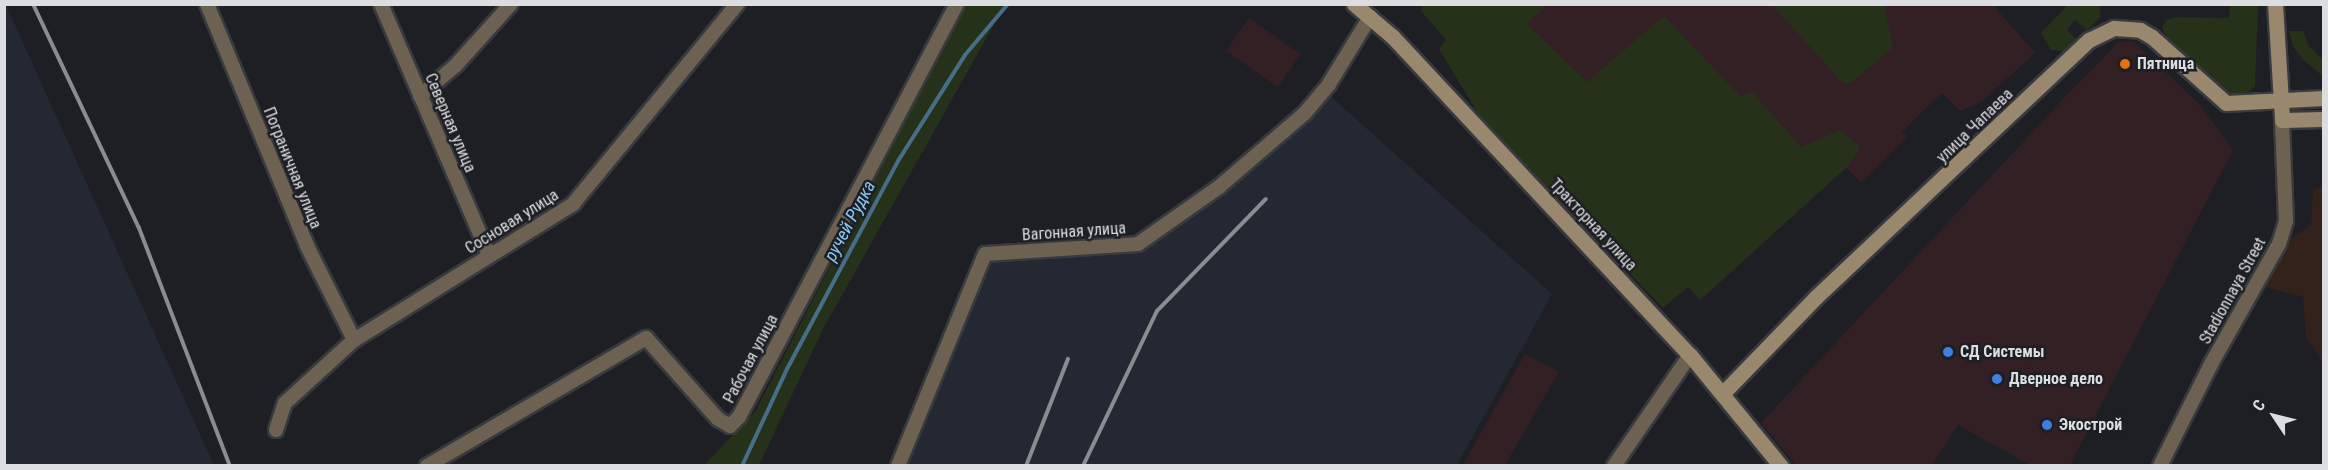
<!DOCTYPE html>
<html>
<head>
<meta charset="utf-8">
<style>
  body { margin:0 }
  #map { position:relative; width:2328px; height:470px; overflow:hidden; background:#1d1f24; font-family:"Roboto Condensed",sans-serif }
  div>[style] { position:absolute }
  .built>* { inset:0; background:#232832 }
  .industrial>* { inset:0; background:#332024; transform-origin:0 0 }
  .education>* { inset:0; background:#33211c }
  .green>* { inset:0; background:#26311a }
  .stream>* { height:4px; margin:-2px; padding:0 2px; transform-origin:2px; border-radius:2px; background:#466e89 }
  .roads { filter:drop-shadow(2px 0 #383a3e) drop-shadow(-2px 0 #383a3e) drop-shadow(0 2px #383a3e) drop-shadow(0 -2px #383a3e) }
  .street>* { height:14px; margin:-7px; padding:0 7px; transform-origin:7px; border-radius:7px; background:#6d6252 }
  .secondary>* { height:15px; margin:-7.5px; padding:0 7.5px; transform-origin:7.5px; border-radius:7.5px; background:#9a886e }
  .rail>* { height:4px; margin:-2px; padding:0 2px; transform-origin:2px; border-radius:2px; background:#8a8c90 }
  .dots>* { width:16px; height:16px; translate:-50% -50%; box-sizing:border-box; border:3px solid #1d1f24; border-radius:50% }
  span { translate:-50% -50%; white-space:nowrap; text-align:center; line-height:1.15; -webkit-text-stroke:5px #1d1f24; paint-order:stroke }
  .poi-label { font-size:16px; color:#dbdde0; font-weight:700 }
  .left { translate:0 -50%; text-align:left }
  .street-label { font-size:16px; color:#dbdde0 }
  .water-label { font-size:18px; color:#86c7f5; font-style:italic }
  .frame { position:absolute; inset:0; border:6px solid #dbdde0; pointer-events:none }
  .north { position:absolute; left:2244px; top:386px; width:60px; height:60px; -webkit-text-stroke:4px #1d1f24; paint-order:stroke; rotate:305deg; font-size:16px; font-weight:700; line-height:24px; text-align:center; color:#dbdde0 }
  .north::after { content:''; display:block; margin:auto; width:21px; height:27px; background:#dbdde0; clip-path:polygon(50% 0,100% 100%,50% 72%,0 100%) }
</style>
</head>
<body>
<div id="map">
  <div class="built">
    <i style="clip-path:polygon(4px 5px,6px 5px,214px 465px,5px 465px)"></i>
    <i style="clip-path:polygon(1319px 86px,1552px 294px,1457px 465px,898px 466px,986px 255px,1138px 246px,1219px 189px)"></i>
  </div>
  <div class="industrial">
    <i style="clip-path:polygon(1434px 5px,1993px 5px,2035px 53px,1981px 102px,1960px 111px,1942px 93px,1902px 132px,1907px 137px,1861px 183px,1846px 167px,1704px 297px)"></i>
    <i style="left:1249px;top:18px;width:63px;height:40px;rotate:35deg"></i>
    <i style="clip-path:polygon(2133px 41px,2198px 103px,2233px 150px,2070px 465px,2030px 465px,1958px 425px,1932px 465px,1796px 465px,1761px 423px,2066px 96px,2119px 42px)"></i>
    <i style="clip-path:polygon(1525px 354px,1559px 372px,1505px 465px,1463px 465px)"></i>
  </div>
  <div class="education">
    <i style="clip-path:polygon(2323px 186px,2324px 186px,2323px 363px,2306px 336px,2303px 297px,2265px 287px,2292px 238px,2311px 225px,2313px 190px)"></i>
  </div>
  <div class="green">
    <i style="clip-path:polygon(2069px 4px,2100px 5px,2100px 18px,2087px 30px,2075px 20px,2067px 30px,2077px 40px,2064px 51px,2051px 50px,2041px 33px)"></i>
    <i style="clip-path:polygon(965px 5px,1005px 5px,823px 329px,759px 465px,704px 465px,755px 412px)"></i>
    <i style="clip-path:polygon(1422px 5px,1547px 5px,1527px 24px,1587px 82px,1664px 16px,1740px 96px,1752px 92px,1801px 147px,1841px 130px,1860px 148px,1847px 167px,1700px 300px,1688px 287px,1663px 308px,1482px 120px,1439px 49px,1446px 40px,1421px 11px)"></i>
    <i style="clip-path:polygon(1772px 5px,1884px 5px,1893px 47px,1851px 83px,1843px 83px)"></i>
    <i style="clip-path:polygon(2230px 5px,2258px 5px,2255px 86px,2247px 93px,2229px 97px,2174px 48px,2162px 28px,2166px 20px,2177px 17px,2229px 18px)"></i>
    <i style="clip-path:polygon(2289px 31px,2303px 31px,2309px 46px,2323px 60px,2323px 76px,2303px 60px,2293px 46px)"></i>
  </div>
  <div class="stream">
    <i style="left:742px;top:466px;width:107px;rotate:-65.1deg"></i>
    <i style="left:787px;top:369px;width:236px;rotate:-61.9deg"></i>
    <i style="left:898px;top:161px;width:125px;rotate:-57.7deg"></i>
    <i style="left:965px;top:55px;width:67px;rotate:-49.9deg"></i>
  </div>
  <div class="roads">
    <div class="street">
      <i style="left:207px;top:4px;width:262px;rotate:67.5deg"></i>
      <i style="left:307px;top:246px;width:105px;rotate:63.4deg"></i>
      <i style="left:381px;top:4px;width:273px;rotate:66.7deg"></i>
      <i style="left:420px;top:96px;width:48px;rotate:-40.7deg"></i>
      <i style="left:456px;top:65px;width:82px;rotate:-48deg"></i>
      <i style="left:276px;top:430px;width:28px;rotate:-72deg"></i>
      <i style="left:285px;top:403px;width:93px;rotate:-42.4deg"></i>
      <i style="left:354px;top:340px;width:258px;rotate:-31.8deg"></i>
      <i style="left:573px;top:204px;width:259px;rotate:-50.6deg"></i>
      <i style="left:427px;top:466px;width:254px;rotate:-30.3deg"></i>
      <i style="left:646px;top:338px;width:108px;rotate:48.4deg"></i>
      <i style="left:718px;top:419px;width:14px;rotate:30deg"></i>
      <i style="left:730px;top:426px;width:13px;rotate:-45deg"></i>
      <i style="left:739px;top:417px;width:467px;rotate:-62.2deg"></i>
      <i style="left:898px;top:466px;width:229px;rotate:-67.7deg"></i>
      <i style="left:985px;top:254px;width:153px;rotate:-3.7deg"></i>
      <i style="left:1138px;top:244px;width:99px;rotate:-35.1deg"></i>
      <i style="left:1219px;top:187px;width:113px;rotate:-40.7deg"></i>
      <i style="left:1305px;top:113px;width:38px;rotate:-50deg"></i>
      <i style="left:1329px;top:84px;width:79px;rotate:-58.5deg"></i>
      <i style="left:1614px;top:466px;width:135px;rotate:-55.6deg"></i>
      <i style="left:2160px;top:466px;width:114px;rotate:-63.4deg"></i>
      <i style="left:2211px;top:364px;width:138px;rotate:-60.5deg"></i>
      <i style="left:2279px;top:244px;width:24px;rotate:-73deg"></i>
      <i style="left:2286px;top:221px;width:101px;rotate:-92.3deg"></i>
    </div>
    <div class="secondary">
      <i style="left:1354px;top:4px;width:51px;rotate:40.2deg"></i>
      <i style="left:1393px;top:37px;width:435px;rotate:47deg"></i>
      <i style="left:1690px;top:355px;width:144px;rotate:50.7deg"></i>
      <i style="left:2275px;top:4px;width:116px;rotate:86.5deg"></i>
      <i style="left:2282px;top:120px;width:42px;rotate:-1.4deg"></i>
      <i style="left:1723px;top:393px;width:134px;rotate:-45.9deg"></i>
      <i style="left:1816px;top:297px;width:375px;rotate:-43.3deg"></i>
      <i style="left:2089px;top:40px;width:28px;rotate:-26deg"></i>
      <i style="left:2114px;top:28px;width:26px;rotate:4deg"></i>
      <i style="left:2140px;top:30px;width:14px;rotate:30deg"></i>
      <i style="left:2152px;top:37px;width:99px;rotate:41.7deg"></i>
      <i style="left:2226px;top:103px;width:98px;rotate:-2.9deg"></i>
    </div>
  </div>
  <div class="rail">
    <i style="left:33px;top:4px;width:248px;rotate:64.7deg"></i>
    <i style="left:139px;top:228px;width:255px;rotate:69.1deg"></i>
    <i style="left:1026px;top:466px;width:115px;rotate:-68.6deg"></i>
    <i style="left:1083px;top:466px;width:172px;rotate:-64.5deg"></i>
    <i style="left:1157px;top:311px;width:156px;rotate:-45.8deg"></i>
  </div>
  <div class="dots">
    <i style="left:2125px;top:64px;background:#e8710a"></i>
    <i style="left:1948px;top:352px;background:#3f7fe0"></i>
    <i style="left:1997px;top:379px;background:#3f7fe0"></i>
    <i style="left:2047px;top:425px;background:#3f7fe0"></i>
  </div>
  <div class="poi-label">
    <span class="left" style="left:2137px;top:64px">Пятница</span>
    <span class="left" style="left:1960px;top:352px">СД Системы</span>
    <span class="left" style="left:2009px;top:379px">Дверное дело</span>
    <span class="left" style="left:2059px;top:425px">Экострой</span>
  </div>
  <div class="street-label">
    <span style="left:450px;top:123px;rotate:67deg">Северная улица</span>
    <span style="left:1975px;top:126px;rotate:-44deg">улица Чапаева</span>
    <span style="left:292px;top:168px;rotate:68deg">Пограничная улица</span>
    <span style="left:512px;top:222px;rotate:-32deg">Сосновая улица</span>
    <span style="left:1593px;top:225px;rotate:47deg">Тракторная улица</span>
    <span style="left:1074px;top:232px;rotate:-4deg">Вагонная улица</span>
    <span style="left:2233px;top:291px;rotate:-61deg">Stadionnaya Street</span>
    <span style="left:751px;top:359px;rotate:-62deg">Рабочая улица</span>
  </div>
  <div class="water-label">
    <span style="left:850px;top:221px;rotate:-62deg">ручей Рудка</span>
  </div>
  <div class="frame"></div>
  <div class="north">С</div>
</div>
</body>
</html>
